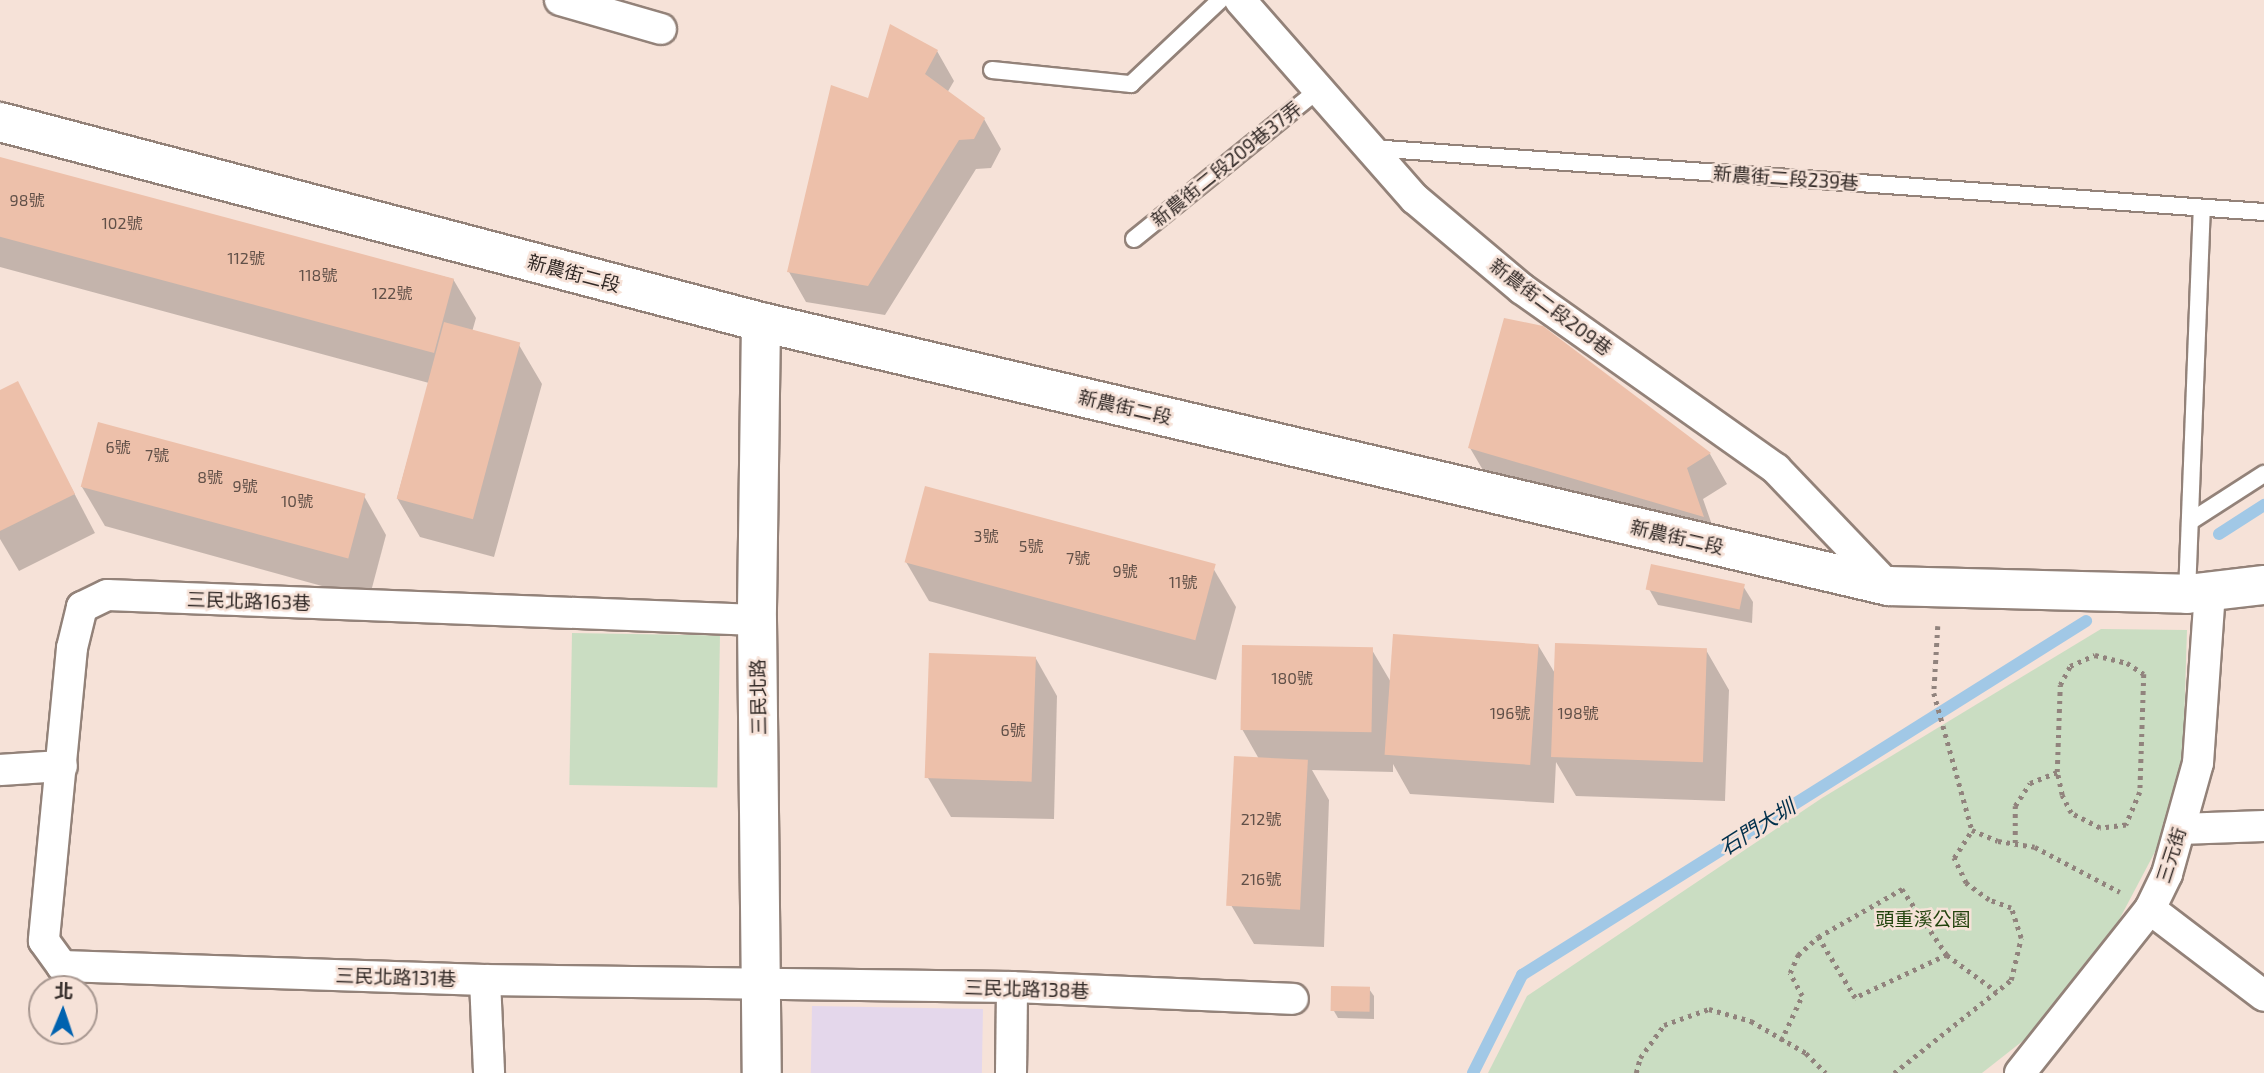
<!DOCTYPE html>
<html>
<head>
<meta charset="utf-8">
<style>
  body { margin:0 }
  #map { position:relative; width:2264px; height:1073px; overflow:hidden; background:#f6e2d8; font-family:"Exo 2","Noto Sans TC",sans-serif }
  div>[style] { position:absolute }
  .industrial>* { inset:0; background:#e4d7eb; transform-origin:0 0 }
  .green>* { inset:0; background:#caddc2; transform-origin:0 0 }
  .shadow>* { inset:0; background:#0003 }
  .stream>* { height:12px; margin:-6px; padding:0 6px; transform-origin:6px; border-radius:6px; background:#a1c8e6 }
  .building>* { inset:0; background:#edc0aa; transform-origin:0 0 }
  .path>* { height:4.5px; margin-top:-2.25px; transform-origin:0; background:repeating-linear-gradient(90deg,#91837d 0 3.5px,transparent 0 8.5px) }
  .roads { filter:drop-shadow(2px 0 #938279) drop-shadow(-2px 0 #938279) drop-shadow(0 2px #938279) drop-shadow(0 -2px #938279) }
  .service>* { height:16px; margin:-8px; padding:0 8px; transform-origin:8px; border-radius:8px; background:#fff }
  .minor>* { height:30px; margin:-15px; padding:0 15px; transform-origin:15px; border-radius:15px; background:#fff }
  .tertiary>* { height:38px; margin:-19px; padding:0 19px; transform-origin:19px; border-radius:19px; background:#fff }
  span { translate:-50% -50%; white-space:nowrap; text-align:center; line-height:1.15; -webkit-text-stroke:5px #f6e2d8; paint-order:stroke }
  .number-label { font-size:16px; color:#615048 }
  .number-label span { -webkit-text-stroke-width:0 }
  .street-label { font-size:19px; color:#322a27 }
  .park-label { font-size:19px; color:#22430d }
  .water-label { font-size:21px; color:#00304c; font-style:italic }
  .north { position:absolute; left:28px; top:975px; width:70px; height:70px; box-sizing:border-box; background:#f6e2d8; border:2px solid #a89891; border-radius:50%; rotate:2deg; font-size:19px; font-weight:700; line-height:28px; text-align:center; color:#322a27 }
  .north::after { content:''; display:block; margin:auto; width:24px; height:32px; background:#0062af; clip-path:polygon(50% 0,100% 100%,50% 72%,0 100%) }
</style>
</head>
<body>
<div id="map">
  <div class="industrial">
    <i style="left:812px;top:1006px;width:171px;height:67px;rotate:1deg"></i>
  </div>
  <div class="green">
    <i style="clip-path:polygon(2101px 629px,2187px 630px,2183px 757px,2176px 812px,2119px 920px,2024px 1040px,1982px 1073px,1488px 1073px,1527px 996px,1822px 798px)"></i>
    <i style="left:572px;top:633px;width:148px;height:152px;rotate:1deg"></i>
  </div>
  <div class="shadow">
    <i style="clip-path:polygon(937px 51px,954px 81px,947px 93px,984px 119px,1001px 149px,991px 168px,976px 169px,885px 315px,806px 302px,789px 272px,869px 100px)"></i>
    <i style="clip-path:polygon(0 159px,453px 279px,476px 318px,472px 332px,519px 345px,542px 384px,494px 557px,420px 537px,397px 498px,429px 383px,0 267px)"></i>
    <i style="clip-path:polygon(1542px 328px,1710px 454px,1727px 484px,1703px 499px,1719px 545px,1487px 477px,1470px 448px)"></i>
    <i style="clip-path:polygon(17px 384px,95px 533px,19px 571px,0 539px,0 392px)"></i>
    <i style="clip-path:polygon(82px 487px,364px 496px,386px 535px,369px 599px,105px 526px)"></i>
    <i style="clip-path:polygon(906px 562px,1213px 568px,1236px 607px,1216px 680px,929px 601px)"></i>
    <i style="clip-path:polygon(1743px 586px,1753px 602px,1752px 623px,1658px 605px,1649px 589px)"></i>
    <i style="clip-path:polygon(1538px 645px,1556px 675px,1706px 650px,1729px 690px,1725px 801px,1576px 796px,1556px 762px,1554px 803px,1410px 794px,1393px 764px,1393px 772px,1312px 770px,1329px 800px,1324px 947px,1254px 944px,1231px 905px,1259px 759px,1242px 729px,1372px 650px,1392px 684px)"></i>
    <i style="clip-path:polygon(1035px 657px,1057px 696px,1054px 819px,951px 817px,928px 778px)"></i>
    <i style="clip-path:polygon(1369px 989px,1374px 996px,1374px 1019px,1338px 1018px,1334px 1011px)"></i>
  </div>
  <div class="stream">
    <i style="left:2219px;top:534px;width:54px;rotate:-32.8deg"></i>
    <i style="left:1473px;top:1073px;width:110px;rotate:-63.4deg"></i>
    <i style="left:1522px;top:975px;width:666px;rotate:-32.11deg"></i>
  </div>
  <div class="building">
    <i style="clip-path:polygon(890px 24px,938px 50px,925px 74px,985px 118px,974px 139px,959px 140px,868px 286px,787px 272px,831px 85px,868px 98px)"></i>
    <i style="left:0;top:157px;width:470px;height:77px;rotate:15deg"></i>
    <i style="clip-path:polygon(1504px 318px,1543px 326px,1711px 453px,1687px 468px,1704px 517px,1468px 448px)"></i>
    <i style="left:444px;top:322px;width:79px;height:183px;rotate:15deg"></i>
    <i style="clip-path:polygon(18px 381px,75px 494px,0 531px,0 390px)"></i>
    <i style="left:98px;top:422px;width:277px;height:67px;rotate:15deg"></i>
    <i style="left:925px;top:486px;width:301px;height:79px;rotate:15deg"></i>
    <i style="left:1651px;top:564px;width:96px;height:26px;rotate:12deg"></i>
    <i style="left:1393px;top:634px;width:146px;height:121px;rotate:4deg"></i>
    <i style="left:1555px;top:643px;width:152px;height:114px;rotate:2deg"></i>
    <i style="left:1242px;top:645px;width:131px;height:85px;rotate:1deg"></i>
    <i style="left:929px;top:653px;width:107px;height:125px;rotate:2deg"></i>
    <i style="left:1234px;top:756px;width:74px;height:150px;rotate:3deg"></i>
    <i style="left:1331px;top:986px;width:39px;height:25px;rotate:1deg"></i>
  </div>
  <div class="path">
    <i style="left:1938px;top:626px;width:67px;rotate:93.4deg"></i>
    <i style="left:1934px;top:693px;width:142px;rotate:74.5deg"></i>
    <i style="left:2015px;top:843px;width:37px;rotate:-90deg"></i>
    <i style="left:2015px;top:806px;width:27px;rotate:-57deg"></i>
    <i style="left:2030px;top:783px;width:29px;rotate:-22deg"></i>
    <i style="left:2057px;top:772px;width:87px;rotate:-88deg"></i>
    <i style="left:2060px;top:685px;width:21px;rotate:-62deg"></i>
    <i style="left:2070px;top:666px;width:27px;rotate:-24deg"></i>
    <i style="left:2095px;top:655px;width:33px;rotate:14deg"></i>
    <i style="left:2127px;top:663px;width:20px;rotate:33deg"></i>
    <i style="left:2144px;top:674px;width:118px;rotate:91.9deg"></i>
    <i style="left:2140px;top:792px;width:36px;rotate:113deg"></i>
    <i style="left:2126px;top:825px;width:26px;rotate:173deg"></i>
    <i style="left:2100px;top:828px;width:33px;rotate:-153deg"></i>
    <i style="left:2071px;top:813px;width:20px;rotate:-117deg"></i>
    <i style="left:2062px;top:795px;width:24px;rotate:-102deg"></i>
    <i style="left:1947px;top:955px;width:102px;rotate:154.9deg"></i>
    <i style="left:1855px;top:998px;width:71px;rotate:-121.2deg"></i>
    <i style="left:1818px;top:937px;width:97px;rotate:-29.7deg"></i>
    <i style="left:1902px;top:889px;width:80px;rotate:55.7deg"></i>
    <i style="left:1947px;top:955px;width:62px;rotate:36.5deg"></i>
    <i style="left:1781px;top:1041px;width:50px;rotate:-65deg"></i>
    <i style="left:1802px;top:996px;width:26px;rotate:-118deg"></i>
    <i style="left:1790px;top:973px;width:20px;rotate:-66deg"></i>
    <i style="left:1798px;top:955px;width:27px;rotate:-42deg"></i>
    <i style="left:1636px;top:1073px;width:16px;rotate:-75deg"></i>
    <i style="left:1640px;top:1058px;width:41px;rotate:-54deg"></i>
    <i style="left:1664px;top:1025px;width:48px;rotate:-19.6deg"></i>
    <i style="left:1709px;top:1009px;width:44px;rotate:15.9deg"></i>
    <i style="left:1751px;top:1021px;width:64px;rotate:30.2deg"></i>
    <i style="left:1806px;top:1053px;width:28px;rotate:45deg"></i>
    <i style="left:1894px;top:1073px;width:149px;rotate:-38.5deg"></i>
    <i style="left:2011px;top:980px;width:43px;rotate:-76.6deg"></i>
    <i style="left:2021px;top:938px;width:32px;rotate:-108deg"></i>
    <i style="left:2011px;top:908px;width:23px;rotate:-160deg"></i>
    <i style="left:1989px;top:900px;width:29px;rotate:-144deg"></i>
    <i style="left:1966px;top:883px;width:28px;rotate:-116deg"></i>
    <i style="left:1954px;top:858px;width:33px;rotate:-57deg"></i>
    <i style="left:1972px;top:830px;width:28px;rotate:23deg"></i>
    <i style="left:1998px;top:841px;width:37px;rotate:9deg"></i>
    <i style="left:2035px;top:847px;width:96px;rotate:27.9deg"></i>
  </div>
  <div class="roads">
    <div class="service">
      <i style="left:992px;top:70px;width:140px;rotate:5.8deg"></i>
      <i style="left:1131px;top:84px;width:122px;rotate:-43.3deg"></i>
      <i style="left:1371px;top:148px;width:895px;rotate:4.1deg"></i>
      <i style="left:1134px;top:239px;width:238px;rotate:-39deg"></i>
      <i style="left:2191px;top:521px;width:87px;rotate:-32.8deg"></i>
      <i style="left:2187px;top:594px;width:386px;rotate:-87.8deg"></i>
    </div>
    <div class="minor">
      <i style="left:560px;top:0;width:105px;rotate:16deg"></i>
      <i style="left:1240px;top:0;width:265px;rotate:48.7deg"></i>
      <i style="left:1415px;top:199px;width:140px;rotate:40.1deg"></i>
      <i style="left:1522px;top:289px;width:311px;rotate:35.3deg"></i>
      <i style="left:1776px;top:469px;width:162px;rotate:46.3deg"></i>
      <i style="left:757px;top:620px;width:650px;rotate:-177.8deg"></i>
      <i style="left:107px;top:595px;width:28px;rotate:154deg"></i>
      <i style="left:82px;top:607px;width:42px;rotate:103.7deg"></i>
      <i style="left:72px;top:648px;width:294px;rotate:95.5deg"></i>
      <i style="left:44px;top:941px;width:31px;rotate:54deg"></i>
      <i style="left:62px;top:966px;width:423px;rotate:1.9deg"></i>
      <i style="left:485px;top:980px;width:527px;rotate:0.76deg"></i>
      <i style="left:1012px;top:987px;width:281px;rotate:2.4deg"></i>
      <i style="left:0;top:770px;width:62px;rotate:-3.7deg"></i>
      <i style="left:2180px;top:829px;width:84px;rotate:-2deg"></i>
      <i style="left:2150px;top:909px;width:143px;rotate:37.3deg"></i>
      <i style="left:485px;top:980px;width:93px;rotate:87.5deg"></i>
      <i style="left:1011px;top:1073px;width:86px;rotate:-89.3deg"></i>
      <i style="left:2020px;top:1073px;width:209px;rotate:-51.6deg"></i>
      <i style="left:2150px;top:909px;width:39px;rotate:-64deg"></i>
      <i style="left:2167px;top:874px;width:115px;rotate:-74.4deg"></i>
      <i style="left:2198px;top:763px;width:172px;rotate:-86deg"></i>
    </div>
    <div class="tertiary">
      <i style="left:0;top:122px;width:787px;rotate:14.73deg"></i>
      <i style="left:761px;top:322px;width:1158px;rotate:13.18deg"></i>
      <i style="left:1888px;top:586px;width:299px;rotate:1.5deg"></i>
      <i style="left:2187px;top:594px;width:78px;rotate:-6.7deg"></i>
      <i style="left:761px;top:322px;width:298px;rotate:90.8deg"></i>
      <i style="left:757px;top:620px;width:453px;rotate:89.4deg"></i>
    </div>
  </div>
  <div class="number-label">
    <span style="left:27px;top:200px">98號</span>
    <span style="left:122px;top:223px">102號</span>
    <span style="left:246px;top:258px">112號</span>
    <span style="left:318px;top:275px">118號</span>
    <span style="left:392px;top:293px">122號</span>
    <span style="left:118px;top:447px">6號</span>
    <span style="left:157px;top:455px">7號</span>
    <span style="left:210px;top:477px">8號</span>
    <span style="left:245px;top:486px">9號</span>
    <span style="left:297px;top:501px">10號</span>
    <span style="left:986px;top:536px">3號</span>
    <span style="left:1031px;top:546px">5號</span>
    <span style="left:1078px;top:558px">7號</span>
    <span style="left:1125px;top:571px">9號</span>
    <span style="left:1183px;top:582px">11號</span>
    <span style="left:1292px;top:678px">180號</span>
    <span style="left:1510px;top:713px">196號</span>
    <span style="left:1578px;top:713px">198號</span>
    <span style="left:1013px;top:730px">6號</span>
    <span style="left:1261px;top:819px">212號</span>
    <span style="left:1261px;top:879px">216號</span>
  </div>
  <div class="street-label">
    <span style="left:1226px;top:164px;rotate:-39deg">新農街二段209巷37弄</span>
    <span style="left:1786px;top:178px;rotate:4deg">新農街二段239巷</span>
    <span style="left:574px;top:273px;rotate:15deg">新農街二段</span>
    <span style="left:1551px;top:307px;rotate:37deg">新農街二段209巷</span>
    <span style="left:1125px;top:407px;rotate:13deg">新農街二段</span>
    <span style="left:1677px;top:537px;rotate:13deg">新農街二段</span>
    <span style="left:249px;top:601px;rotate:2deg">三民北路163巷</span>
    <span style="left:758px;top:697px;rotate:-91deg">三民北路</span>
    <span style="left:2171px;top:855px;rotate:-72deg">三元街</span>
    <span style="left:396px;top:977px;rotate:2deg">三民北路131巷</span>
    <span style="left:1027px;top:989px;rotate:2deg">三民北路138巷</span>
  </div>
  <div class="park-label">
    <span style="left:1923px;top:919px">頭重溪公園</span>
  </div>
  <div class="water-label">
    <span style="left:1757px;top:827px;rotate:-32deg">石門大圳</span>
  </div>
  <div class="north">北</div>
</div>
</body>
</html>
